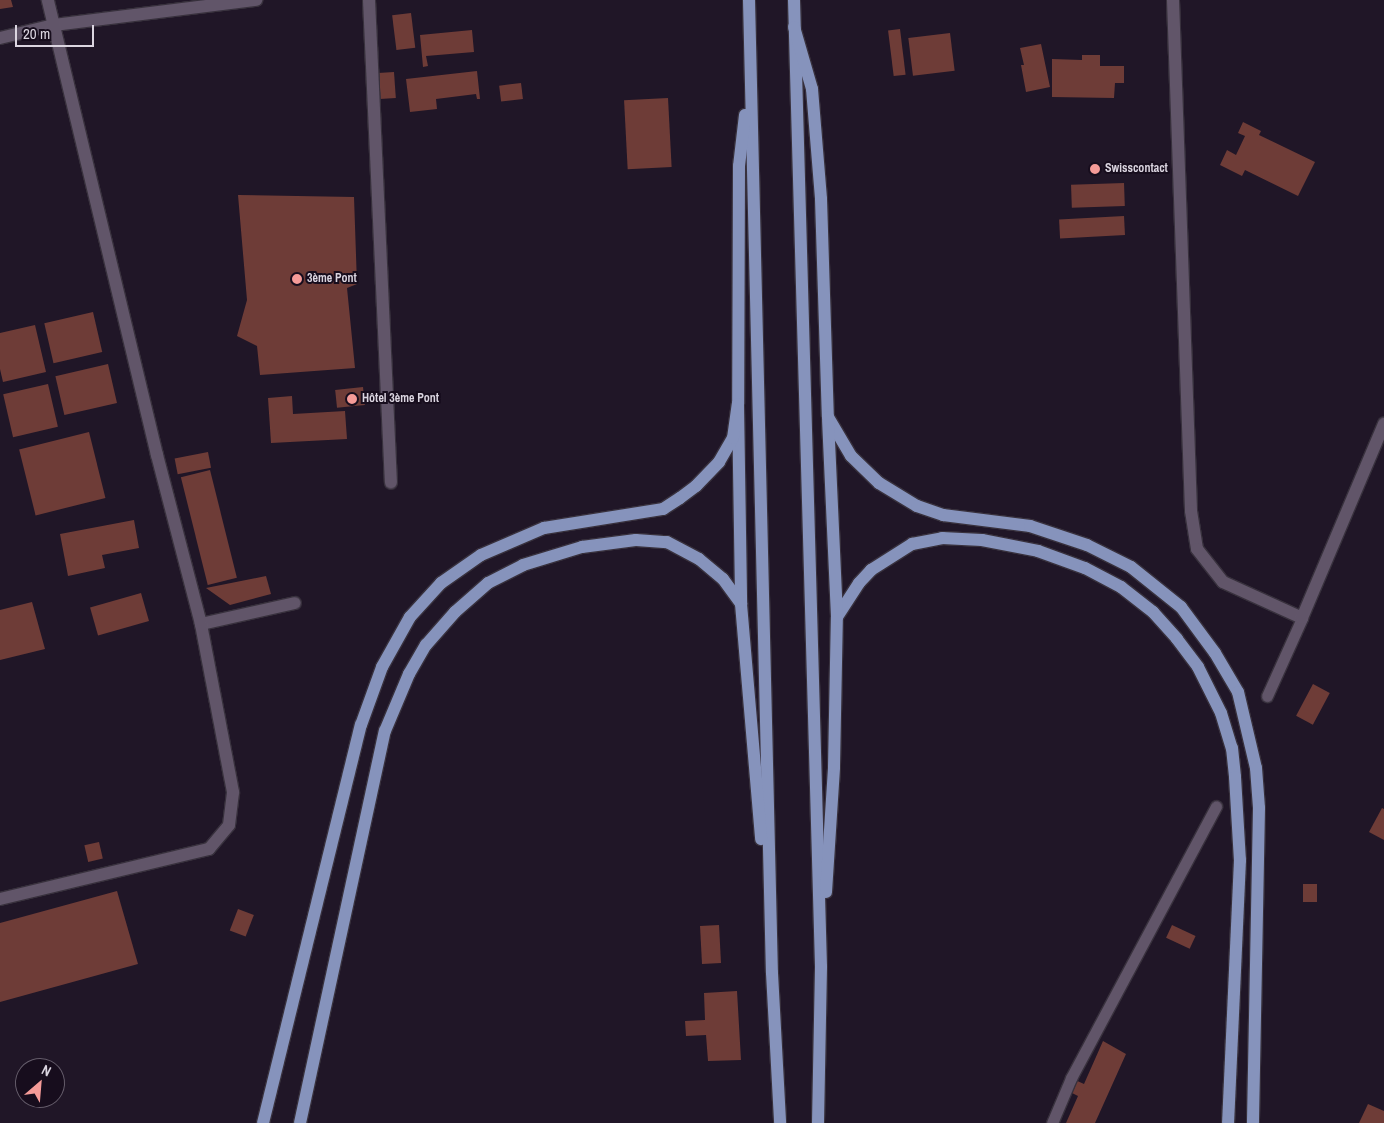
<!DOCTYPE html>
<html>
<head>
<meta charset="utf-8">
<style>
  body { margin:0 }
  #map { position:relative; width:1384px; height:1123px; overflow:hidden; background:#201627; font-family:"Archivo Narrow",sans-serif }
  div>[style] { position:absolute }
  .building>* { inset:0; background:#6e3c37; transform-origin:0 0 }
  .roads { filter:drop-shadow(1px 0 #38313d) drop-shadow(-1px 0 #38313d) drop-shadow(0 1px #38313d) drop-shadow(0 -1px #38313d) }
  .service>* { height:11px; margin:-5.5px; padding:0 5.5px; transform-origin:5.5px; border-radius:5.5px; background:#615569 }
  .minor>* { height:12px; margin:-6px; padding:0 6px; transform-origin:6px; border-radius:6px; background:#615569 }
  .primary>* { height:12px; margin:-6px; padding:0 6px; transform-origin:6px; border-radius:6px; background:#8693bc }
  .dots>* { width:14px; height:14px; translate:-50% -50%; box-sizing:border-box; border:2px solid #170d1d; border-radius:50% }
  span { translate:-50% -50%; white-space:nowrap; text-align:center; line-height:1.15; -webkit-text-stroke:4px #170d1d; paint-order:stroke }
  .poi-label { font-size:12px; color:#dbd5e0; font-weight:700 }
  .left { translate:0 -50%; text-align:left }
  .north { position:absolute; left:15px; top:1058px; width:50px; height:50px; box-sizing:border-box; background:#170d1d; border:1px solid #655d6b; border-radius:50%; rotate:27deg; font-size:14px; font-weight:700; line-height:20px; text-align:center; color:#dbd5e0 }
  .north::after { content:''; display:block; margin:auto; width:18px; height:22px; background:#f59b98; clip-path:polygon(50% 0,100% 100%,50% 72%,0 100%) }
  .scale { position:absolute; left:15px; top:25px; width:79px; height:22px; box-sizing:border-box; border:2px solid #dbd5e0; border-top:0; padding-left:6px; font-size:15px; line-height:18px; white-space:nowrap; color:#dbd5e0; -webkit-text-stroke:4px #170d1d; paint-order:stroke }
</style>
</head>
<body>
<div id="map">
  <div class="building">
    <i style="clip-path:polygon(0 0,11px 0,13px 7px,0 9px)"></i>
    <i style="left:411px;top:13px;width:35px;height:19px;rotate:83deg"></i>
    <i style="left:900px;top:29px;width:46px;height:12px;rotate:83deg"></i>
    <i style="clip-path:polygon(472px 30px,474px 52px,426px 56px,428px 66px,423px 67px,420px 35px)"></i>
    <i style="left:950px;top:33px;width:38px;height:42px;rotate:83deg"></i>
    <i style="clip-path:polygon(1041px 44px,1050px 87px,1026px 92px,1021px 65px,1024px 65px,1020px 48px)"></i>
    <i style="clip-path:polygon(1082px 55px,1100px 55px,1100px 66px,1124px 66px,1124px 83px,1115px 83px,1114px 98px,1052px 97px,1052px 59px,1082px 60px)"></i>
    <i style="clip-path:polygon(477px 71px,480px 99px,477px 99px,476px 94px,436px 99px,437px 109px,410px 112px,406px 79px)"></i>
    <i style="left:394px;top:72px;width:26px;height:16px;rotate:86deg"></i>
    <i style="left:521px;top:83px;width:16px;height:22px;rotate:83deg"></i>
    <i style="left:668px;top:98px;width:69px;height:44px;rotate:87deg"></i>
    <i style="clip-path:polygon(1243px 122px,1261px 131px,1259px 135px,1315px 162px,1298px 196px,1245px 170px,1242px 176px,1220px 165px,1227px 150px,1236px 155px,1245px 136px,1238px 133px)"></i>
    <i style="left:1124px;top:183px;width:23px;height:53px;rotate:88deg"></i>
    <i style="clip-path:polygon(238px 195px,354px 197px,357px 284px,347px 288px,355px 368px,260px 375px,257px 346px,237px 336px,247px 300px)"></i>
    <i style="left:1124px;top:216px;width:19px;height:65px;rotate:87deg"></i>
    <i style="left:93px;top:312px;width:41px;height:50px;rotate:77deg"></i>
    <i style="clip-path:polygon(35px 325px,46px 372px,3px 382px,0 369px,0 333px)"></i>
    <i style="left:108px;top:364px;width:40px;height:54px;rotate:77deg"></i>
    <i style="left:48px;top:384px;width:44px;height:46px;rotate:77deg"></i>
    <i style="left:363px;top:387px;width:18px;height:28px;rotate:84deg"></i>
    <i style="clip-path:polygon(292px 396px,293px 414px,345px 411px,347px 439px,271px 443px,268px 398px)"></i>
    <i style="left:89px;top:432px;width:68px;height:72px;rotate:76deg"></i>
    <i style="left:208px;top:452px;width:16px;height:34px;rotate:79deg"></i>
    <i style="left:210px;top:470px;width:111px;height:30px;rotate:76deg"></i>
    <i style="clip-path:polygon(134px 520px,139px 548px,102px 555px,105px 568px,68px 576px,60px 534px)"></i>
    <i style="clip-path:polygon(266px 576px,271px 594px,230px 605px,206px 588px)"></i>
    <i style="left:141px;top:593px;width:29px;height:53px;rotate:74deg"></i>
    <i style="clip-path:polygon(32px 602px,45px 649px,0 660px,0 610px)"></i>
    <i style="left:1313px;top:684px;width:19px;height:36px;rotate:28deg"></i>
    <i style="clip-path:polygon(1382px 808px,1384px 809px,1384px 840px,1369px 832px)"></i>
    <i style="left:99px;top:842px;width:17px;height:15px;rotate:77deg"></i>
    <i style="left:1303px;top:884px;width:14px;height:18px"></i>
    <i style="clip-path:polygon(117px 891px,138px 964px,0 1002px,0 923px)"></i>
    <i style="left:238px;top:909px;width:17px;height:23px;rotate:21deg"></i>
    <i style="left:719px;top:925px;width:38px;height:19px;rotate:87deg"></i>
    <i style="left:1172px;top:925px;width:26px;height:14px;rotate:25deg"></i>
    <i style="clip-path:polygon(737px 991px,741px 1060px,708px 1061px,706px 1035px,686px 1036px,685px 1021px,705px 1020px,704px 993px)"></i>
    <i style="clip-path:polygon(1103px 1041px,1126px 1054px,1095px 1123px,1066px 1123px,1078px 1096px,1068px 1091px,1073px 1079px,1084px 1084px)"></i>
    <i style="clip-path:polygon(1368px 1104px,1384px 1111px,1384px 1123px,1359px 1123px)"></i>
  </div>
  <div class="roads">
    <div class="service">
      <i style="left:1267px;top:696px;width:85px;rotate:-65.8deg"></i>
      <i style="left:1052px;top:1123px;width:49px;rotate:-67.1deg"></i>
      <i style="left:1071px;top:1078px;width:308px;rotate:-61.9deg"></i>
    </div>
    <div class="minor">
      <i style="left:369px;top:0;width:483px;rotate:87.4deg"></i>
      <i style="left:1173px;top:0;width:511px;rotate:87.98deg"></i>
      <i style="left:1191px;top:511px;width:38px;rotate:81deg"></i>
      <i style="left:1197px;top:549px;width:42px;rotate:51.8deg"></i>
      <i style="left:1223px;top:582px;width:87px;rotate:24.5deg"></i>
      <i style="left:1302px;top:618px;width:211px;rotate:-67.1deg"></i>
      <i style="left:0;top:38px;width:56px;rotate:-13.5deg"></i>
      <i style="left:54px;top:25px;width:204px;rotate:-7.1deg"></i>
      <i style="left:201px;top:624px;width:96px;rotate:-12.6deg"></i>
      <i style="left:0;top:899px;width:215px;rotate:-13.5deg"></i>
      <i style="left:209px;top:849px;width:31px;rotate:-50deg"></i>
      <i style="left:229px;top:825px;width:33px;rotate:-83deg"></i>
      <i style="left:233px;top:792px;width:171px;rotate:-100.8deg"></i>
      <i style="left:201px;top:624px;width:175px;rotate:-104.6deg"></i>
      <i style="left:157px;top:455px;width:468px;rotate:-103.5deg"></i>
    </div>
    <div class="primary">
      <i style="left:749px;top:0;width:973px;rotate:88.65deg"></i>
      <i style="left:772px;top:973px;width:150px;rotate:86.9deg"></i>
      <i style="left:794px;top:0;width:967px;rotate:88.4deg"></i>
      <i style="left:821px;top:967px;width:156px;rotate:91.1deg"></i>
      <i style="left:794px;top:27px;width:65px;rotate:73.8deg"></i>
      <i style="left:812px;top:89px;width:110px;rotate:85.3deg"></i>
      <i style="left:821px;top:199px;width:218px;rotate:88.2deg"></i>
      <i style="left:828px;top:417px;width:45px;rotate:59.5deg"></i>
      <i style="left:851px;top:456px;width:39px;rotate:44deg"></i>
      <i style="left:879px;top:483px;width:44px;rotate:31.2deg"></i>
      <i style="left:917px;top:506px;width:28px;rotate:19deg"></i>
      <i style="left:943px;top:515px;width:88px;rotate:7.2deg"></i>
      <i style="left:1030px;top:526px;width:60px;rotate:18.4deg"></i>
      <i style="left:1087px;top:545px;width:49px;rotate:26.6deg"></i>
      <i style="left:1131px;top:567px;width:64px;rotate:38.7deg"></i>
      <i style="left:1181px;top:607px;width:57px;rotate:53.5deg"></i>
      <i style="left:1215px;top:653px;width:45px;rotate:59.5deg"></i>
      <i style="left:1238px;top:692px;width:78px;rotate:76.7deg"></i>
      <i style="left:1256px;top:768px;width:40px;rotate:85.7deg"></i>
      <i style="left:1259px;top:808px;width:315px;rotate:91.1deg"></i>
      <i style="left:745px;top:115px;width:51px;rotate:96.7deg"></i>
      <i style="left:739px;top:166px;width:238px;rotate:90.2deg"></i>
      <i style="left:738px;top:404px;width:200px;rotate:89.1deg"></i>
      <i style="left:741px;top:604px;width:236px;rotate:85.1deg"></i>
      <i style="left:837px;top:617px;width:40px;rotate:-57.1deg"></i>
      <i style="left:859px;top:583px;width:18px;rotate:-47deg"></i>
      <i style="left:871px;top:570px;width:49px;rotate:-32.4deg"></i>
      <i style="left:912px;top:544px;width:31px;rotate:-11deg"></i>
      <i style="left:942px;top:538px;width:40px;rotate:2.9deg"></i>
      <i style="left:982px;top:540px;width:57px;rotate:11.1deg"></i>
      <i style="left:1038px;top:551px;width:50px;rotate:19.9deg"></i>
      <i style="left:1085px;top:568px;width:41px;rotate:27.8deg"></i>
      <i style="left:1121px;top:587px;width:41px;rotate:38deg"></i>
      <i style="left:1153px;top:612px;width:36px;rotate:48deg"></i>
      <i style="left:1177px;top:639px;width:35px;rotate:53deg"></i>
      <i style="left:1198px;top:667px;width:51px;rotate:63.4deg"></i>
      <i style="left:1221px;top:713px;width:37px;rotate:73deg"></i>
      <i style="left:1232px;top:748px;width:29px;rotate:84deg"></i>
      <i style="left:1235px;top:777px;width:83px;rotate:86.6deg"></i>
      <i style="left:1240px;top:860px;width:263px;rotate:92.6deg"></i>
      <i style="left:826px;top:892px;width:125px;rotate:-86.3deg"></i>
      <i style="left:834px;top:767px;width:150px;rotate:-88.9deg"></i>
      <i style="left:837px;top:617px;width:197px;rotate:-92.6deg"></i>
      <i style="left:263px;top:1123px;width:410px;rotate:-76.2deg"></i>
      <i style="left:361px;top:725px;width:62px;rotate:-70.1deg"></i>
      <i style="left:382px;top:667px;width:57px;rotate:-60.8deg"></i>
      <i style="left:410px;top:617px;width:46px;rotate:-47.6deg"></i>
      <i style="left:441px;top:583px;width:49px;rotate:-35deg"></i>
      <i style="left:481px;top:555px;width:69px;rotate:-23.2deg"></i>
      <i style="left:544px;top:528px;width:121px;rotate:-9.1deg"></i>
      <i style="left:663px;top:509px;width:20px;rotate:-33deg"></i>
      <i style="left:680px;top:498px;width:20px;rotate:-37deg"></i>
      <i style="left:696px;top:486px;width:33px;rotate:-46deg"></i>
      <i style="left:719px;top:462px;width:28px;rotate:-60deg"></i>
      <i style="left:733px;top:438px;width:34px;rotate:-82deg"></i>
      <i style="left:300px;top:1123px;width:401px;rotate:-77.8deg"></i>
      <i style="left:385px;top:731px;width:62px;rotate:-67.2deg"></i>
      <i style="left:409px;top:674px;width:34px;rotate:-60deg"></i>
      <i style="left:426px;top:645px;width:44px;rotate:-48.7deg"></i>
      <i style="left:455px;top:612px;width:44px;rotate:-41.3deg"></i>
      <i style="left:488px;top:583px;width:39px;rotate:-27deg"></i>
      <i style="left:523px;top:565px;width:62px;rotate:-17deg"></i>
      <i style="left:582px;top:547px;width:54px;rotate:-7.4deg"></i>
      <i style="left:636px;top:540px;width:31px;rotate:4deg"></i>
      <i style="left:667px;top:542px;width:36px;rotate:28deg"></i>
      <i style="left:699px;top:559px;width:31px;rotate:40deg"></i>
      <i style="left:723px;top:579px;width:31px;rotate:54deg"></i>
    </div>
  </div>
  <div class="dots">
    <i style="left:1095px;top:169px;background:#f59b98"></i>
    <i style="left:297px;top:279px;background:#f59b98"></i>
    <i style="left:352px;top:399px;background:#f59b98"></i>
  </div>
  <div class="poi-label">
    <span class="left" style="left:1105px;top:169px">Swisscontact</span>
    <span class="left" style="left:307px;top:279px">3ème Pont</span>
    <span class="left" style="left:362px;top:399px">Hôtel 3ème Pont</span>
  </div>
  <div class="north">N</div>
  <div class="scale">20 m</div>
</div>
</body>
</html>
